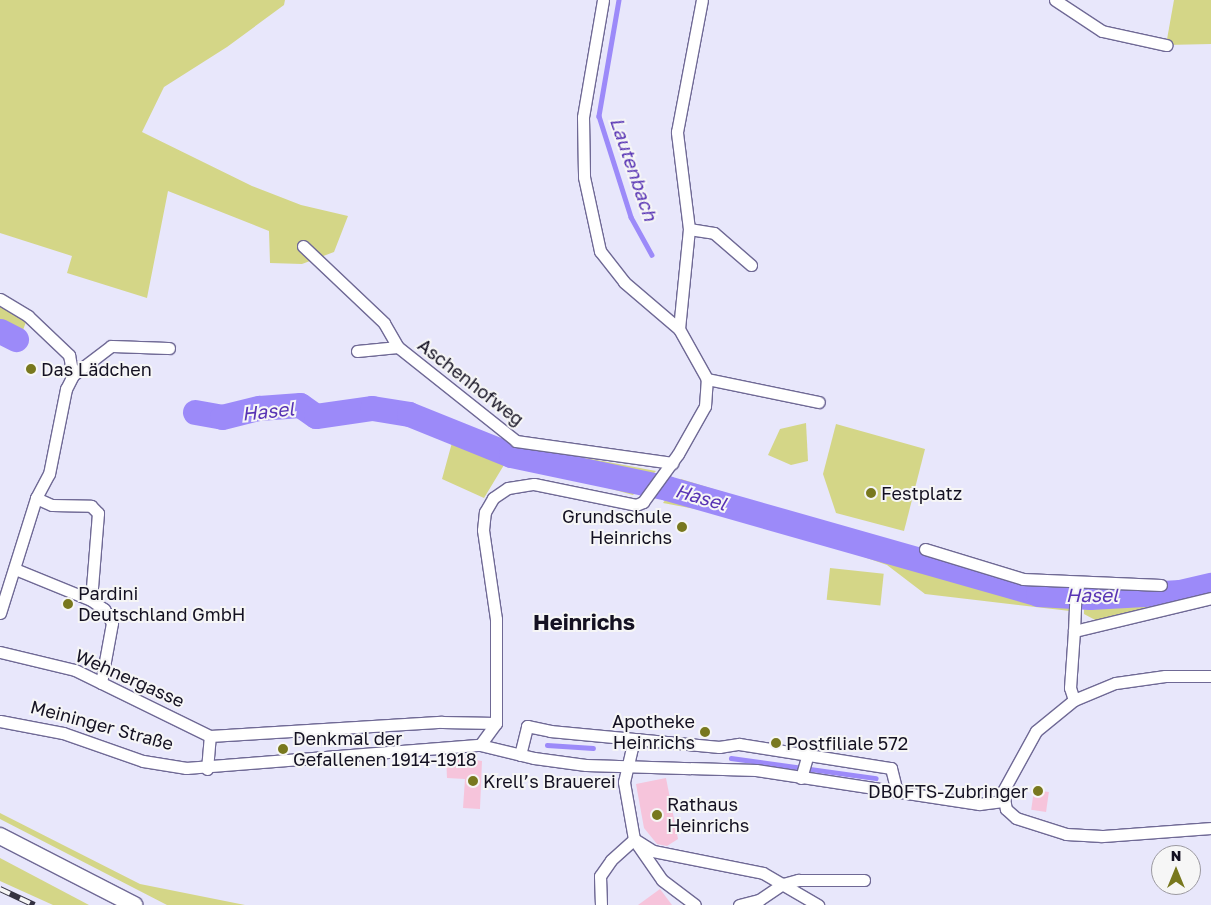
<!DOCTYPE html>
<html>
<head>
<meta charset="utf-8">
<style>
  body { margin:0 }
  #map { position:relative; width:1211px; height:905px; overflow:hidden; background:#e8e7fb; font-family:"Golos Text",sans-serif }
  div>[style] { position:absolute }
  .green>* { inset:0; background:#d4d687; transform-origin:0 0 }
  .stream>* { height:4.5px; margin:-2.25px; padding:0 2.25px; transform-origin:2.25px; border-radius:2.25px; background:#9c8af9 }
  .river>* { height:25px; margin:-12.5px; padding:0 12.5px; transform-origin:12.5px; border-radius:12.5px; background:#9c8af9 }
  .building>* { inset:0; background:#f6c4db; transform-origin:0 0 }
  .roads { filter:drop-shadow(1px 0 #6f6995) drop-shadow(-1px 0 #6f6995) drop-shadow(0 1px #6f6995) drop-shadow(0 -1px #6f6995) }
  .street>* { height:11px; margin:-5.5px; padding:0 5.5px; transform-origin:5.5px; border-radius:5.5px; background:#fff }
  .secondary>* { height:16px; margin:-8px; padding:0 8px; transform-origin:8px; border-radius:8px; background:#fff }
  .rail>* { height:5.5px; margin-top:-2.75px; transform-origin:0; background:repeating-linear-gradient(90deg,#f6f6f6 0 11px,#343143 0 22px); box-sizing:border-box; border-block:1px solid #343143 }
  .dots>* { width:14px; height:14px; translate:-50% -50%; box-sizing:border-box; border:2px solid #f6f6f6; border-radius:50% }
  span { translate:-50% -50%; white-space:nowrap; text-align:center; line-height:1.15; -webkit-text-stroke:4px #f6f6f6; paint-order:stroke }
  .poi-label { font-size:18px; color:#141122 }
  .left { translate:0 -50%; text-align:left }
  .right { translate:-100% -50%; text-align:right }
  .street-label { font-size:18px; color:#141122 }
  .water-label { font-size:19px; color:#5834b4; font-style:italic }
  .district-label { font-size:22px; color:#141122; font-weight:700 }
  .north { position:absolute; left:1151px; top:845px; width:50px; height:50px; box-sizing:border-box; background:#f6f6f6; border:1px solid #9c9aa1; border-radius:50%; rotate:0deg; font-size:14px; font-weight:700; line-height:20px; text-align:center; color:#141122 }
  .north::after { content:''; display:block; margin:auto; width:18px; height:22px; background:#78781e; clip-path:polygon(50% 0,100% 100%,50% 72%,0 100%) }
</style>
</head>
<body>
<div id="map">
  <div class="green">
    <i style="clip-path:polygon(0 0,285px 0,284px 5px,227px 47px,164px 87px,142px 132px,252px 186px,301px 205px,348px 216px,334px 252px,302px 264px,270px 263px,269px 231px,168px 191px,147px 298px,67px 273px,72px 256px,0 233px)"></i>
    <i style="clip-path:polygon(1174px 0,1211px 0,1211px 44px,1166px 45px)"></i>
    <i style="clip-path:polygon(0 303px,27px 319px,17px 347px,0 338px)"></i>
    <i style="clip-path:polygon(420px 410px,505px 443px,656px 471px,633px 495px,507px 460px,484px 498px,442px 479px,453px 439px,415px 427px)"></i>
    <i style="clip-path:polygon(806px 423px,808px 461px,791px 465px,768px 455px,780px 429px)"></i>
    <i style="clip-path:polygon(836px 424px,925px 449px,904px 531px,836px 513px,823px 474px)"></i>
    <i style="clip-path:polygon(681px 479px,1000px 577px,1003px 582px,1068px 590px,1070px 611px,925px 594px,887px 565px,809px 538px,754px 520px,663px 503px)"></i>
    <i style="left:830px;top:568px;width:54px;height:32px;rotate:6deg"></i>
    <i style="clip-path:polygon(1175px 603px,1099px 622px,1084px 614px,1084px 607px)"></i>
    <i style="clip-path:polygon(0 813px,140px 884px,245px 905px,167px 905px,0 819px)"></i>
    <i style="clip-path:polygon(0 858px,89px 905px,53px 905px,0 881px)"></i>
  </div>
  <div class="stream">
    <i style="left:619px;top:0;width:118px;rotate:99.8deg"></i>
    <i style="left:599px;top:116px;width:106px;rotate:72.4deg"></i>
    <i style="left:631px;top:217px;width:43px;rotate:61.1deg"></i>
    <i style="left:547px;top:745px;width:46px;rotate:3.7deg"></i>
    <i style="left:731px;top:758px;width:146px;rotate:7.9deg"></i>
  </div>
  <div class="river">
    <i style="left:0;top:331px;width:18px;rotate:27deg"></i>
    <i style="left:195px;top:412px;width:27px;rotate:10deg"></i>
    <i style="left:222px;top:417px;width:38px;rotate:-14deg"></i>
    <i style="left:259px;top:408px;width:41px;rotate:-4.2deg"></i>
    <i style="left:300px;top:405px;width:19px;rotate:35deg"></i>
    <i style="left:316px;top:416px;width:57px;rotate:-8.1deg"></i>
    <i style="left:372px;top:408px;width:37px;rotate:9deg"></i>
    <i style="left:409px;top:414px;width:110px;rotate:21.9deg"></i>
    <i style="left:511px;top:455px;width:159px;rotate:11.9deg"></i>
    <i style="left:667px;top:488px;width:386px;rotate:15.9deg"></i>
    <i style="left:1038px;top:594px;width:52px;rotate:3.3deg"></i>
    <i style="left:1090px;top:597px;width:90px;rotate:-3.2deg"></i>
    <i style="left:1180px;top:592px;width:32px;rotate:-13deg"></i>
  </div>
  <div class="building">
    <i style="clip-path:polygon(446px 755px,482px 761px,480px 809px,463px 808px,465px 779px,447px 778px)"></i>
    <i style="clip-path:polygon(666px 778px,678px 839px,667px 846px,657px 844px,644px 828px,636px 784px)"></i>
    <i style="left:1034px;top:790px;width:15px;height:20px;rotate:8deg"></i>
    <i style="clip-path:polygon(660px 889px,672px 905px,638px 905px)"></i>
  </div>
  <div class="roads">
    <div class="street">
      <i style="left:603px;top:0;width:119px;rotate:99.7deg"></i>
      <i style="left:583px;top:117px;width:60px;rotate:89deg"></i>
      <i style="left:584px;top:177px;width:76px;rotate:77.8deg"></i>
      <i style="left:600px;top:251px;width:39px;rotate:52deg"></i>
      <i style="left:624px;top:282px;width:72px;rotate:40.5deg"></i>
      <i style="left:1055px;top:0;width:56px;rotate:33.4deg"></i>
      <i style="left:1102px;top:31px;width:66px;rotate:12.3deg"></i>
      <i style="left:689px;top:229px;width:25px;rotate:9deg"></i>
      <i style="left:714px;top:233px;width:49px;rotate:40.9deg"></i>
      <i style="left:303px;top:246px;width:112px;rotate:43.5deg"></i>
      <i style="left:384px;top:323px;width:28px;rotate:60deg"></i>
      <i style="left:398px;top:347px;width:151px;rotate:38.5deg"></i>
      <i style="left:516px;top:441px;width:158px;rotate:8deg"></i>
      <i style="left:0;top:299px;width:33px;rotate:31deg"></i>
      <i style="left:28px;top:316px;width:57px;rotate:43.6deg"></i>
      <i style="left:69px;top:355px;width:20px;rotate:79deg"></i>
      <i style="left:357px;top:351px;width:41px;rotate:-5.6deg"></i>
      <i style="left:707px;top:379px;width:114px;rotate:11.6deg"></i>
      <i style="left:36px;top:498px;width:17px;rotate:24deg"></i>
      <i style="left:52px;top:505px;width:39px;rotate:1deg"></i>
      <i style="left:91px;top:506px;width:10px;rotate:45deg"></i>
      <i style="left:98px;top:513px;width:87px;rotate:94.6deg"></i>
      <i style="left:91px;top:600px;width:16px;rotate:35deg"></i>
      <i style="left:104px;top:609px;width:16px;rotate:60deg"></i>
      <i style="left:112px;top:623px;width:61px;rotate:100.4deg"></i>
      <i style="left:925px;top:549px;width:102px;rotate:17deg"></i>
      <i style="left:1023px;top:579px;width:138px;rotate:2.5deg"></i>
      <i style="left:15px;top:569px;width:82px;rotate:22.2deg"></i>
      <i style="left:0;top:613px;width:121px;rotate:-72.6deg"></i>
      <i style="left:36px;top:498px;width:27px;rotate:-62deg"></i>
      <i style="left:49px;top:474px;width:87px;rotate:-78.7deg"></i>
      <i style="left:66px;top:389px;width:16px;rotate:-63deg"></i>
      <i style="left:73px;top:375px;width:48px;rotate:-37.3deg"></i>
      <i style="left:111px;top:346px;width:58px;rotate:2deg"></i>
      <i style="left:1074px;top:631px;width:48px;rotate:-87.6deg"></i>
      <i style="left:0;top:652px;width:77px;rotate:13.5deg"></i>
      <i style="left:75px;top:670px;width:150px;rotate:26.1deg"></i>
      <i style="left:1211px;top:676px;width:46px;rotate:180deg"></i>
      <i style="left:1165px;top:676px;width:50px;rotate:172deg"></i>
      <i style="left:1115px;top:683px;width:44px;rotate:157.5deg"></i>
      <i style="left:1074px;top:700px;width:49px;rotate:140.8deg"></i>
      <i style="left:1036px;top:731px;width:68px;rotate:118.8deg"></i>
      <i style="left:1003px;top:791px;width:18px;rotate:81deg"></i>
      <i style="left:1006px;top:809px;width:13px;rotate:42deg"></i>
      <i style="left:1016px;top:818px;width:52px;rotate:17.7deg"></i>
      <i style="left:1066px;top:834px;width:36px;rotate:3deg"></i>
      <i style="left:1102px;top:836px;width:109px;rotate:-4.2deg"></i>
      <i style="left:1074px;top:700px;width:13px;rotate:-108deg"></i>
      <i style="left:1070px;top:688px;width:57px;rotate:-86deg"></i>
      <i style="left:1074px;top:631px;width:141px;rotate:-13.5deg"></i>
      <i style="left:0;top:721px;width:64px;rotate:10.8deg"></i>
      <i style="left:63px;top:733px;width:85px;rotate:19.3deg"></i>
      <i style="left:143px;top:761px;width:44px;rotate:9.2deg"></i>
      <i style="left:186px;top:768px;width:295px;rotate:-4.5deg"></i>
      <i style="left:480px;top:745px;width:56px;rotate:13.5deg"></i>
      <i style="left:534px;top:758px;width:52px;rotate:7.7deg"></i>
      <i style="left:586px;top:765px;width:170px;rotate:1.7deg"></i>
      <i style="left:756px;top:770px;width:226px;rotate:8.7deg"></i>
      <i style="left:979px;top:804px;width:24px;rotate:-7deg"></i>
      <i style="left:210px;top:736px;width:232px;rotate:-3.5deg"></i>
      <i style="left:442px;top:722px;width:54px;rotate:1.1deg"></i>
      <i style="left:480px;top:745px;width:27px;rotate:-54deg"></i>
      <i style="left:496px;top:723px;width:104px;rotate:-90deg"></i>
      <i style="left:496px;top:619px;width:90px;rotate:-98.3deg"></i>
      <i style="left:483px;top:530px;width:18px;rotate:-84deg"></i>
      <i style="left:485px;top:512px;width:16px;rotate:-60deg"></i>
      <i style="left:493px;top:498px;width:18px;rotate:-34deg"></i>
      <i style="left:508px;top:488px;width:26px;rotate:-9deg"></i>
      <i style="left:534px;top:484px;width:104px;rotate:11.6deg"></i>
      <i style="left:636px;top:505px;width:8px;rotate:-23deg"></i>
      <i style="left:643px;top:502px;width:59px;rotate:-53.9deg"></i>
      <i style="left:678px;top:454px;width:55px;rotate:-60.6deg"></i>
      <i style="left:705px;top:406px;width:27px;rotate:-86deg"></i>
      <i style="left:707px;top:379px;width:57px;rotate:-119.2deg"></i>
      <i style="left:679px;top:329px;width:100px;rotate:-84.3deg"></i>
      <i style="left:689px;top:229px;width:98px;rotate:-97.1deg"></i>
      <i style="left:677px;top:132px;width:134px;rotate:-79.3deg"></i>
      <i style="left:520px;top:755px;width:30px;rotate:-76deg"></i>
      <i style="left:527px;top:726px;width:24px;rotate:12deg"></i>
      <i style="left:550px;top:731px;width:170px;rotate:5.4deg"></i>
      <i style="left:719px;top:747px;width:20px;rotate:-9deg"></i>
      <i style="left:739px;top:744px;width:154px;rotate:9deg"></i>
      <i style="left:891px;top:768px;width:25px;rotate:76deg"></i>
      <i style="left:207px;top:769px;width:33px;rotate:-85deg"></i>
      <i style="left:801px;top:778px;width:26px;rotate:-74deg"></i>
      <i style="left:634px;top:839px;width:22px;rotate:32deg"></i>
      <i style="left:653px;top:851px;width:112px;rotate:11.3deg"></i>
      <i style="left:763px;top:873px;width:64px;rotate:30.2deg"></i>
      <i style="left:635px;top:841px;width:47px;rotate:55.3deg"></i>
      <i style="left:662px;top:880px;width:41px;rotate:37.1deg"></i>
      <i style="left:601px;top:905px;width:29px;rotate:-92deg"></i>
      <i style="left:600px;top:876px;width:19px;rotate:-55deg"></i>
      <i style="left:611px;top:860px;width:31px;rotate:-42deg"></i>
      <i style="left:634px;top:839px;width:58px;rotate:-100deg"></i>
      <i style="left:624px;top:782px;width:44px;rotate:-76.9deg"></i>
      <i style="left:739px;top:905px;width:21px;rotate:-14deg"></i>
      <i style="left:759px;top:900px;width:29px;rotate:-34deg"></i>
      <i style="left:783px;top:884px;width:16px;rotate:-15deg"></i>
      <i style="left:798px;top:880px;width:66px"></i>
    </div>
    <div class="secondary">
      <i style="left:0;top:836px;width:151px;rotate:27.2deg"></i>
    </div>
  </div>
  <div class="rail">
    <i style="left:0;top:889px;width:38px;rotate:25deg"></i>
  </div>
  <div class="dots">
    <i style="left:31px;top:369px;background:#78781e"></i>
    <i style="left:871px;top:493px;background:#78781e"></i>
    <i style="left:682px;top:527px;background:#78781e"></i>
    <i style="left:68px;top:604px;background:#78781e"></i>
    <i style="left:705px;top:732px;background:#78781e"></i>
    <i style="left:776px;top:743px;background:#78781e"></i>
    <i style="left:283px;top:749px;background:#78781e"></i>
    <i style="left:473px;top:781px;background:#78781e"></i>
    <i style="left:1038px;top:791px;background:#78781e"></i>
    <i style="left:657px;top:815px;background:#78781e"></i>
  </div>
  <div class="poi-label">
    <span class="left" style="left:41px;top:369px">Das Lädchen</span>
    <span class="left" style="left:881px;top:493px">Festplatz</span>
    <span class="right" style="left:672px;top:527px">Grundschule<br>Heinrichs</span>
    <span class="left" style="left:78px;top:604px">Pardini<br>Deutschland GmbH</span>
    <span class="right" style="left:695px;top:732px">Apotheke<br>Heinrichs</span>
    <span class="left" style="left:293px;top:749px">Denkmal der<br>Gefallenen 1914-1918</span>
    <span class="left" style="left:786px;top:743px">Postfiliale 572</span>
    <span class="left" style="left:483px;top:781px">Krell’s Brauerei</span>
    <span class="right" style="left:1028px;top:791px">DB0FTS-Zubringer</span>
    <span class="left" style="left:667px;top:815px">Rathaus<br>Heinrichs</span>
  </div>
  <div class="street-label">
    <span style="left:471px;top:382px;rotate:38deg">Aschenhofweg</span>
    <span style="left:130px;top:678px;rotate:24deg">Wehnergasse</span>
    <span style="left:102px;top:725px;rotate:15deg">Meininger Straße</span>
  </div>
  <div class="water-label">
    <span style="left:634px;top:169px;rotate:71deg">Lautenbach</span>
    <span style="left:268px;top:411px;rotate:-6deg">Hasel</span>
    <span style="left:701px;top:497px;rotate:16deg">Hasel</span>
    <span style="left:1092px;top:595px">Hasel</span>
  </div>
  <div class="district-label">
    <span style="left:584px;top:622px">Heinrichs</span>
  </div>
  <div class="north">N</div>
</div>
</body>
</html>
